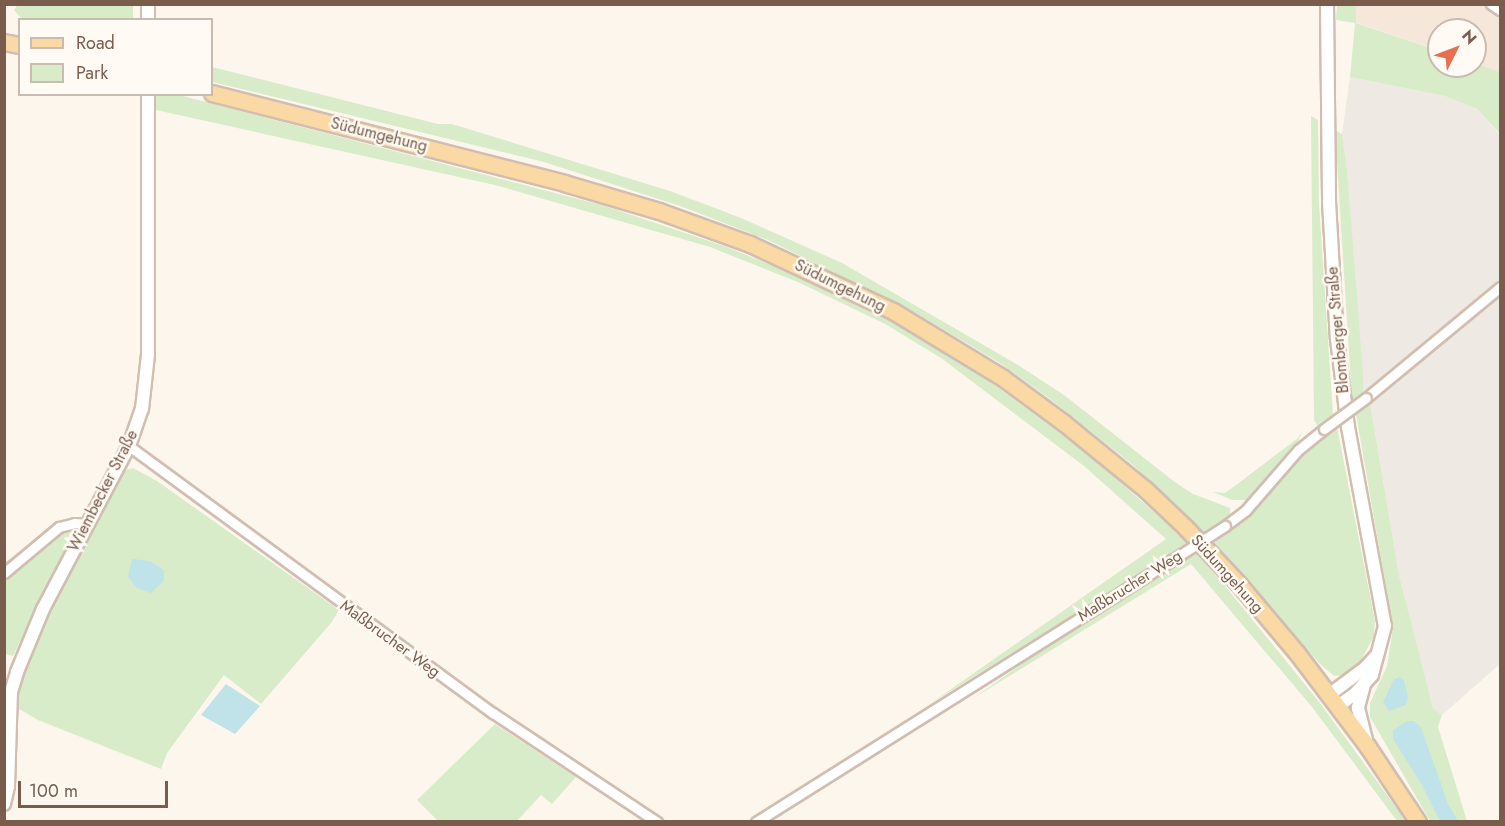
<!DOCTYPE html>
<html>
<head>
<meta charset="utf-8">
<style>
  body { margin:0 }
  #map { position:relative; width:1505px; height:826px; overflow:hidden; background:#fdf6ec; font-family:Jost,sans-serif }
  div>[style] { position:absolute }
  .residential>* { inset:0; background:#f5e8da }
  .industrial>* { inset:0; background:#efe9e4 }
  .green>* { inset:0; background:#d8ecc9 }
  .water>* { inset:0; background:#bfe3e8 }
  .roads { filter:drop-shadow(2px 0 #d1beb0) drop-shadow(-2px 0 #d1beb0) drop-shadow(0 2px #d1beb0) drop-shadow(0 -2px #d1beb0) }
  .minor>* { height:9px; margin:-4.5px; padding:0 4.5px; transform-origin:4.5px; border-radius:4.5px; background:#fff }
  .tertiary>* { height:12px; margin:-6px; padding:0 6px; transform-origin:6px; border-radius:6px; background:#fff }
  .primary>* { height:15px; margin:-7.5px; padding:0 7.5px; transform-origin:7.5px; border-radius:7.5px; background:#fbd9a5 }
  .bridges { filter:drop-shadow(2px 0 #d1beb0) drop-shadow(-2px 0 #d1beb0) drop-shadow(0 2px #d1beb0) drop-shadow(0 -2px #d1beb0) }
  .minor-bridge>* { height:9px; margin:-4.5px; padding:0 4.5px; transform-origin:4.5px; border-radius:4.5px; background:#fff }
  span { translate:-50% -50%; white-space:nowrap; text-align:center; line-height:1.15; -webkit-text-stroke:5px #fffaf3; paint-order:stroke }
  .street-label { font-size:16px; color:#7a5c4d }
  .frame { position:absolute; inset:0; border:6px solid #7a5c4d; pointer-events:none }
  .legend { position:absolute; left:18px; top:18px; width:195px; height:78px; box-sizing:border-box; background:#fffaf3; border:2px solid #cabbb1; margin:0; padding:8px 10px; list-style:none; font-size:18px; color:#7a5c4d }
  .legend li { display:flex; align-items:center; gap:12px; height:30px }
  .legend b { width:30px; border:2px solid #cabbb1 }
  .north { position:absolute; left:1427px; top:18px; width:60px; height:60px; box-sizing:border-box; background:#fffaf3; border:2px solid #cabbb1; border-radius:50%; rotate:48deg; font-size:16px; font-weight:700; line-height:24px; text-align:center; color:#7a5c4d }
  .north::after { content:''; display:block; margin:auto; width:21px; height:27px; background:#e76f51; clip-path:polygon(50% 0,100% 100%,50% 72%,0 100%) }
  .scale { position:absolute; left:18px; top:781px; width:150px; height:27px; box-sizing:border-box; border:3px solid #7a5c4d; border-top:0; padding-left:8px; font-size:18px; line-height:21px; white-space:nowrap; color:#7a5c4d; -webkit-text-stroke:4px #fffaf3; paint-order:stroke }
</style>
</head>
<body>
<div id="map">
  <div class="residential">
    <i style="clip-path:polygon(1356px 5px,1500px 5px,1500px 72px,1475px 63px,1475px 30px,1439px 30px,1439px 51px,1355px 22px)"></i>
  </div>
  <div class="industrial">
    <i style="clip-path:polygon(1350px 77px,1445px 96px,1477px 109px,1500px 135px,1500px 664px,1442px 715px,1433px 708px,1412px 627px,1399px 575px,1370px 403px,1363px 393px,1347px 169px,1342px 134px)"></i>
  </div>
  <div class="green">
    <i style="clip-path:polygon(18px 4px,133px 5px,133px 19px,22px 19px,14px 10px)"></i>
    <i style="clip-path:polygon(1337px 5px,1356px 5px,1356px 23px,1439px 51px,1439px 66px,1475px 66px,1475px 63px,1500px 72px,1500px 134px,1477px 109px,1445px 96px,1350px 77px,1355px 23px,1336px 20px)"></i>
    <i style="clip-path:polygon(212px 67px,438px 124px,452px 124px,670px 191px,741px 218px,842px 263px,1018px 365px,1064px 395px,1176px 483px,1193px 494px,1230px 508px,1230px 516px,1204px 533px,1133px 465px,1054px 402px,1000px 363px,916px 313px,768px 240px,683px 207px,544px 162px,212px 82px)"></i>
    <i style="clip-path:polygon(156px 95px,179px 95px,605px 206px,727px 247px,812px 282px,889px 319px,974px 370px,1086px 452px,1189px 543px,931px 703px,1166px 539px,1084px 466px,941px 358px,885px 324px,800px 283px,710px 247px,495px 185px,156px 110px)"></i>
    <i style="clip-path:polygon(1311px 116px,1318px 120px,1319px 204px,1333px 415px,1317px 425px,1314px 420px)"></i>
    <i style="clip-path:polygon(1335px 130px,1342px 134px,1347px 169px,1363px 374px,1363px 393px,1352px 401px)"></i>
    <i style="clip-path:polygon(1370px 403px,1399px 575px,1433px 708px,1442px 715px,1438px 727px,1467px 821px,1430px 821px,1370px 717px,1370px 703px,1387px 666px,1393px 628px,1356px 414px)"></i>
    <i style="clip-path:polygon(1337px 427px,1375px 621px,1374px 636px,1358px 666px,1345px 675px,1334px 676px,1320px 664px,1211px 540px,1232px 528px,1257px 505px,1299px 457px)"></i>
    <i style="clip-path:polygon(1303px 430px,1295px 448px,1246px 500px,1232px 500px,1213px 492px,1225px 493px,1236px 485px,1298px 438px)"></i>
    <i style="clip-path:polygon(133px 468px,157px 481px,339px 610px,331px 623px,261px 704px,224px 675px,167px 753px,161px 769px,38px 720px,19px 709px,17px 689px,28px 657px,119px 472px)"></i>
    <i style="clip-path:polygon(61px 521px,72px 526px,66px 548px,13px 656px,5px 654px,4px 563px)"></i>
    <i style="clip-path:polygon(1196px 550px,1320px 703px,1406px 821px,1397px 821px,1312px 707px,1191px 564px,972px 699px,1056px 640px)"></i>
    <i style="clip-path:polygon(495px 724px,576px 777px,552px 804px,541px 795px,517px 821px,438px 821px,417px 800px)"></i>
  </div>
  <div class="water">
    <i style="clip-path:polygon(132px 559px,150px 561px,164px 570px,164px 581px,151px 593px,137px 588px,128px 577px)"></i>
    <i style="clip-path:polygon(1400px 677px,1404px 680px,1408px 698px,1406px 705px,1389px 711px,1383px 702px,1394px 679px)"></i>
    <i style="clip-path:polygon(226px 684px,260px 706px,235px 734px,201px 715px)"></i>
    <i style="clip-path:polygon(1407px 721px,1414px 721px,1421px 727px,1448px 804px,1458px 821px,1440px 821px,1422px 785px,1393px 739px,1393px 730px)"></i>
  </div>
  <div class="roads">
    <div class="minor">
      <i style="left:1491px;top:4px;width:11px;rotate:34deg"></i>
      <i style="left:1366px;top:398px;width:174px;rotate:-39.6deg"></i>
      <i style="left:129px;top:446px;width:451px;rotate:36.3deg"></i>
      <i style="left:493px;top:713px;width:197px;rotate:33.6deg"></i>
      <i style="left:1225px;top:526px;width:25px;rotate:-37deg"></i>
      <i style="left:1245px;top:511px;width:81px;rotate:-49deg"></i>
      <i style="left:1298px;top:450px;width:33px;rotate:-39deg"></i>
      <i style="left:4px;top:573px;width:72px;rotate:-39.9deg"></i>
      <i style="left:59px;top:527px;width:16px;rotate:-14deg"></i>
      <i style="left:75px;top:523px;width:10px;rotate:6deg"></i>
      <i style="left:756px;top:822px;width:492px;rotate:-32.2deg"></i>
    </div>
    <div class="tertiary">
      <i style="left:148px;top:4px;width:16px;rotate:90deg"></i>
      <i style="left:1327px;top:4px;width:198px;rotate:89.4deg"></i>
      <i style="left:1329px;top:202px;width:137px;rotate:86.7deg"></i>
      <i style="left:1337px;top:339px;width:89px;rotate:82.9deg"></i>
      <i style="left:1348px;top:427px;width:202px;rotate:79.5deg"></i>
      <i style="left:1385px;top:626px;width:51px;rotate:104.9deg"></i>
      <i style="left:1372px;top:675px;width:24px;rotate:132deg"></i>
      <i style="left:1356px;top:693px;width:22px;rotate:144deg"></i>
      <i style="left:1364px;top:685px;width:24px;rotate:105deg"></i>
      <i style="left:1358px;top:708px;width:33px;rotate:76deg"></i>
      <i style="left:1329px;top:695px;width:45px;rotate:-36.9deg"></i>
      <i style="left:1365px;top:668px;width:18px;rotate:-47deg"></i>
      <i style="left:4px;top:804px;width:18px;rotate:-77deg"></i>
      <i style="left:8px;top:786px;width:94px;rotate:-88.2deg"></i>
      <i style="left:11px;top:692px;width:21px;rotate:-73deg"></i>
      <i style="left:17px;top:672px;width:68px;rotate:-67.6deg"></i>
      <i style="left:43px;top:609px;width:184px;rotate:-62.2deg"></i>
      <i style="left:129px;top:446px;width:39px;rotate:-71deg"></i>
      <i style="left:142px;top:409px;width:54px;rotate:-83.7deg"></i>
      <i style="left:148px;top:355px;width:261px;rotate:-90deg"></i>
    </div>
    <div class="primary">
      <i style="left:4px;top:42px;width:16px;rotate:11deg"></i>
      <i style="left:212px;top:93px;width:363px;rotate:14.3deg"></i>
      <i style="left:564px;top:183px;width:99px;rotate:16.4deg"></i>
      <i style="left:659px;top:211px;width:97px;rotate:19.9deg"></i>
      <i style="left:750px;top:244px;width:158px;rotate:25.1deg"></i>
      <i style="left:893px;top:311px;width:129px;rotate:31.3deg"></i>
      <i style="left:1003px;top:378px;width:76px;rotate:36.4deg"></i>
      <i style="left:1064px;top:423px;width:104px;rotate:39.2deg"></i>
      <i style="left:1145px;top:489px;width:55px;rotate:43.5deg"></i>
      <i style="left:1185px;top:527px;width:77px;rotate:46.6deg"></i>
      <i style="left:1238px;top:583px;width:92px;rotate:49.9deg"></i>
      <i style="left:1297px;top:653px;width:118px;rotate:52.9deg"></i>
      <i style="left:1368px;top:747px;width:90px;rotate:56.3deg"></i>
    </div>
  </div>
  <div class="bridges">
    <div class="minor-bridge">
      <i style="left:1324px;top:429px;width:52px;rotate:-36.4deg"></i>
      <i style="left:1172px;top:560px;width:63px;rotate:-32.7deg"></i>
    </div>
  </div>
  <div class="street-label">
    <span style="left:379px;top:135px;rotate:14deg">Südumgehung</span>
    <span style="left:840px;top:286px;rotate:26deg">Südumgehung</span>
    <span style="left:1338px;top:330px;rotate:-95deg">Blomberger Straße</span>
    <span style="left:103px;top:491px;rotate:-63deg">Wiembecker Straße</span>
    <span style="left:1227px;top:574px;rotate:48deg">Südumgehung</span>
    <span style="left:1130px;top:586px;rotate:-32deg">Maßbrucher Weg</span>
    <span style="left:390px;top:639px;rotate:36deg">Maßbrucher Weg</span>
  </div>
  <div class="frame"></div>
  <ul class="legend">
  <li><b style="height:8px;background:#fbd9a5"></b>Road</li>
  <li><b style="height:16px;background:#d8ecc9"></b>Park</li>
  </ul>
  <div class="north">N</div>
  <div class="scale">100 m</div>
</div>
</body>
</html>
